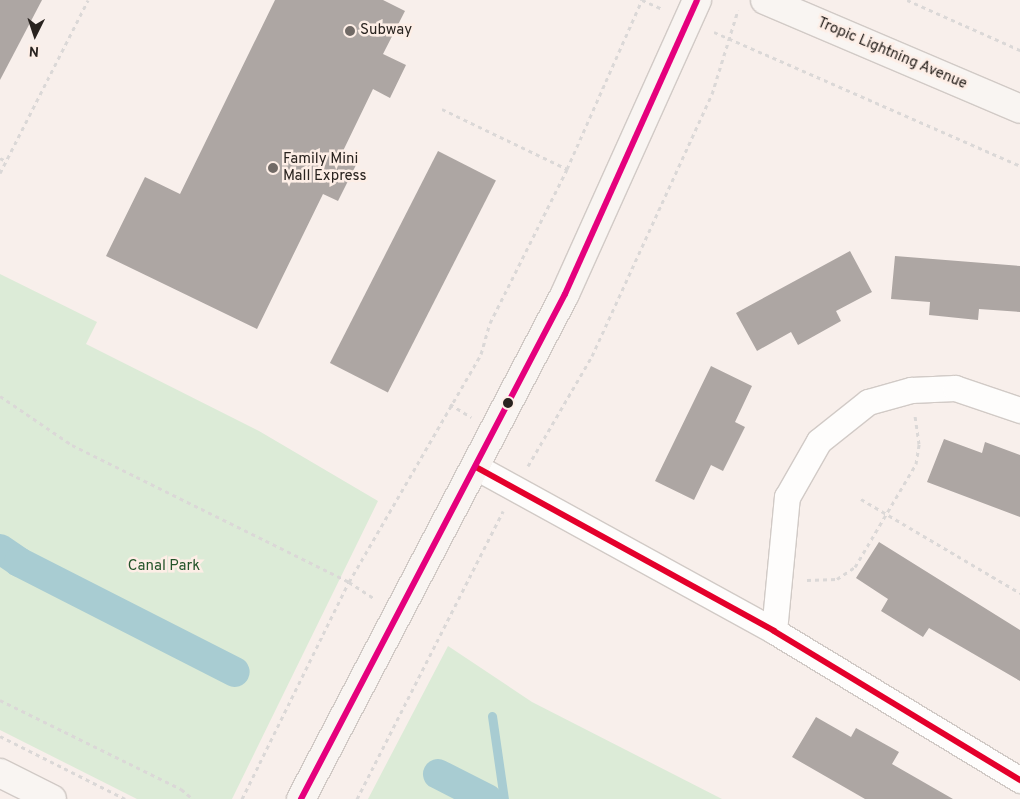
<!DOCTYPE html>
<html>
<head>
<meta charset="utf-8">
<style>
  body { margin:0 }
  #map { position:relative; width:1020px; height:799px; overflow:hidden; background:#f8efeb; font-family:Overpass,sans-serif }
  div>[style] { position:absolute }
  .green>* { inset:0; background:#dcebd7 }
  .stream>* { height:9px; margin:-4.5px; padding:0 4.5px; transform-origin:4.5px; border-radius:4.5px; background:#a8ccd2 }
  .canal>* { height:30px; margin:-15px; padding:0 15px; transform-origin:15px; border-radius:15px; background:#a8ccd2 }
  .building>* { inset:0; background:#ada6a3; transform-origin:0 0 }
  .path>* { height:3px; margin-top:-1.5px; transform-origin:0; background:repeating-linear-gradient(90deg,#dbd8d7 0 4px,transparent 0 8px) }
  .roads { filter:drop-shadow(1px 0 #d1cac6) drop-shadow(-1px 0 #d1cac6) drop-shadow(0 1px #d1cac6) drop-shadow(0 -1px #d1cac6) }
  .street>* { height:25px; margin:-12.5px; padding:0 12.5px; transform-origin:12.5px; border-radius:12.5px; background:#fefdfc }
  .secondary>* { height:28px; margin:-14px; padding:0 14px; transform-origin:14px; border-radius:14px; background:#f9f5f2 }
  .bus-1>* { height:6px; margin:-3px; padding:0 3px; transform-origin:3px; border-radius:3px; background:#e4002b }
  .bus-2>* { height:6px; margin:-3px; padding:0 3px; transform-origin:3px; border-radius:3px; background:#e5007d }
  .dots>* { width:14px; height:14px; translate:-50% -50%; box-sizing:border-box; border:2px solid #fdeee6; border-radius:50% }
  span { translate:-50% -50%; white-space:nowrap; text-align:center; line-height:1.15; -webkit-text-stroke:5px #fdeee6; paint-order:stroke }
  .poi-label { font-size:15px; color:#29231f }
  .left { translate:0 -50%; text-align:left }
  .street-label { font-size:15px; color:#29231f }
  .park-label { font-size:15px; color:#235429 }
  .north { position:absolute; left:10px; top:10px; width:50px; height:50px; -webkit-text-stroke:4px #fdeee6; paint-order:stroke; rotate:184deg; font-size:14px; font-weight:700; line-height:20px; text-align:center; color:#29231f }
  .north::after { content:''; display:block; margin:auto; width:18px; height:22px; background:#29231f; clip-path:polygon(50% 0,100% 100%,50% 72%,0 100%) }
</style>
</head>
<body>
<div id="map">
  <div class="green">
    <i style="clip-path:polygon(0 274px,97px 322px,86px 344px,259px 431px,378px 501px,232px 799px,137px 799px,0 730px)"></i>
    <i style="clip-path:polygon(448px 646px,532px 702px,722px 799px,368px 799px)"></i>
  </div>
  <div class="stream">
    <i style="left:492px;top:716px;width:84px;rotate:81.8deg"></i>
  </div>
  <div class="canal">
    <i style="left:0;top:549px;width:23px;rotate:34deg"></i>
    <i style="left:19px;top:562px;width:242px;rotate:27deg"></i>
    <i style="left:438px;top:774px;width:55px;rotate:27deg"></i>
  </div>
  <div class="building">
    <i style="clip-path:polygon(0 0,42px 0,0 80px)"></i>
    <i style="clip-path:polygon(275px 0,383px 0,405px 11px,383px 54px,406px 65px,390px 98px,373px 89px,343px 151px,359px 159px,338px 201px,323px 194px,257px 329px,106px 256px,145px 177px,180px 194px)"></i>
    <i style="left:438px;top:151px;width:65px;height:238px;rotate:27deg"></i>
    <i style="clip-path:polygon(850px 251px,872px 292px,836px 311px,841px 321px,798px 345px,791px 332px,757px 351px,736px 313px)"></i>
    <i style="clip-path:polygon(895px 256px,1020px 266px,1020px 312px,979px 309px,978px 320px,929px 315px,930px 302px,891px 299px)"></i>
    <i style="clip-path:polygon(711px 366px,752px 386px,735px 422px,745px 427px,723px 471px,711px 465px,694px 500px,655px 481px)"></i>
    <i style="clip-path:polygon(944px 439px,982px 453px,985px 442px,1020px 455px,1020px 517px,927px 482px)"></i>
    <i style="clip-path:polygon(879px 542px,1020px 630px,1020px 681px,929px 628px,923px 637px,881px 611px,888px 599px,856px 578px)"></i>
    <i style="clip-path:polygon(816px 717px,851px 737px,856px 728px,899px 752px,892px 764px,953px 799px,865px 799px,792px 757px)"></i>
  </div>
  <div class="path">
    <i style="left:642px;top:0;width:22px;rotate:24deg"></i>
    <i style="left:907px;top:0;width:124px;rotate:23.9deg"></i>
    <i style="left:714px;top:32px;width:334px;rotate:23.6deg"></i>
    <i style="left:442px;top:109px;width:139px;rotate:25.6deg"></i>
    <i style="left:0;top:158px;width:7px;rotate:27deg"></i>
    <i style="left:0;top:173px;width:194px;rotate:-63deg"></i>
    <i style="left:0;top:396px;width:87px;rotate:34.2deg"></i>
    <i style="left:72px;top:445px;width:309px;rotate:26.3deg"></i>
    <i style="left:349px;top:582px;width:31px;rotate:33deg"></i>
    <i style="left:450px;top:404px;width:25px;rotate:32deg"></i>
    <i style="left:528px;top:466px;width:127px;rotate:-59.8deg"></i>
    <i style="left:592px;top:356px;width:288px;rotate:-65.4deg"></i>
    <i style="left:712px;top:94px;width:88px;rotate:-72.8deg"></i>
    <i style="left:861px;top:499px;width:185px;rotate:30.6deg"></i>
    <i style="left:807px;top:580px;width:30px;rotate:-2deg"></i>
    <i style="left:837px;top:579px;width:22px;rotate:-34deg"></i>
    <i style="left:855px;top:567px;width:120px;rotate:-59.4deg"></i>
    <i style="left:916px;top:464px;width:20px;rotate:-81deg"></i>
    <i style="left:919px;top:444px;width:28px;rotate:-98deg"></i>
    <i style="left:0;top:700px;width:202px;rotate:26.2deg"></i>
    <i style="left:181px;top:789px;width:16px;rotate:40deg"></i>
    <i style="left:0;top:736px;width:140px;rotate:26.7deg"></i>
    <i style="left:242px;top:799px;width:242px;rotate:-63.8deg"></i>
    <i style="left:349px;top:582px;width:263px;rotate:-59.9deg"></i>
    <i style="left:481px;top:354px;width:32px;rotate:-74deg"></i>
    <i style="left:490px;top:323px;width:172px;rotate:-63.4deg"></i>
    <i style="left:567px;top:169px;width:185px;rotate:-66.1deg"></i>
    <i style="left:357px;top:799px;width:323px;rotate:-63.1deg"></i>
  </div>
  <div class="roads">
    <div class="street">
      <i style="left:476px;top:467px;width:340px;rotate:28.8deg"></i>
      <i style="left:774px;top:631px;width:288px;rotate:31.2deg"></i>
      <i style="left:774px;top:631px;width:135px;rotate:-84.5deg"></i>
      <i style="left:787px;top:497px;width:64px;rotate:-60.3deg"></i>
      <i style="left:819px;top:441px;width:63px;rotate:-38.5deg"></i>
      <i style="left:868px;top:402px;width:45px;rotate:-15.6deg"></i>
      <i style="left:911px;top:390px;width:44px;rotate:-2.6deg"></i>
      <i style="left:955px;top:388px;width:69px;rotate:18.7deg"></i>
    </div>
    <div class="secondary">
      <i style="left:765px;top:0;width:277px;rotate:23.1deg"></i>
      <i style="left:0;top:773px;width:58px;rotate:26.6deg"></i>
      <i style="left:301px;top:799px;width:570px;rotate:-62.4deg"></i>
      <i style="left:565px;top:294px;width:322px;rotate:-65.8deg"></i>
    </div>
  </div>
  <div class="bus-1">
    <i style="left:476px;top:467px;width:340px;rotate:28.8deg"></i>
    <i style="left:774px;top:631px;width:288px;rotate:31.2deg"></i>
  </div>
  <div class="bus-2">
    <i style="left:301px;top:799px;width:570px;rotate:-62.4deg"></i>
    <i style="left:565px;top:294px;width:322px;rotate:-65.8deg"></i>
  </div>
  <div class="dots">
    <i style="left:350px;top:31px;background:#716a66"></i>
    <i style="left:273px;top:168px;background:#716a66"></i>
    <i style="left:508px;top:403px;background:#29231f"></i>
  </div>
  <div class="poi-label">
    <span class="left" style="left:360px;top:31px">Subway</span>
    <span class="left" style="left:283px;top:168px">Family Mini<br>Mall Express</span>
  </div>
  <div class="street-label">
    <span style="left:892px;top:54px;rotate:23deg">Tropic Lightning Avenue</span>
  </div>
  <div class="park-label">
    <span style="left:164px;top:567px">Canal Park</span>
  </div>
  <div class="north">N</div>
</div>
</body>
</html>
